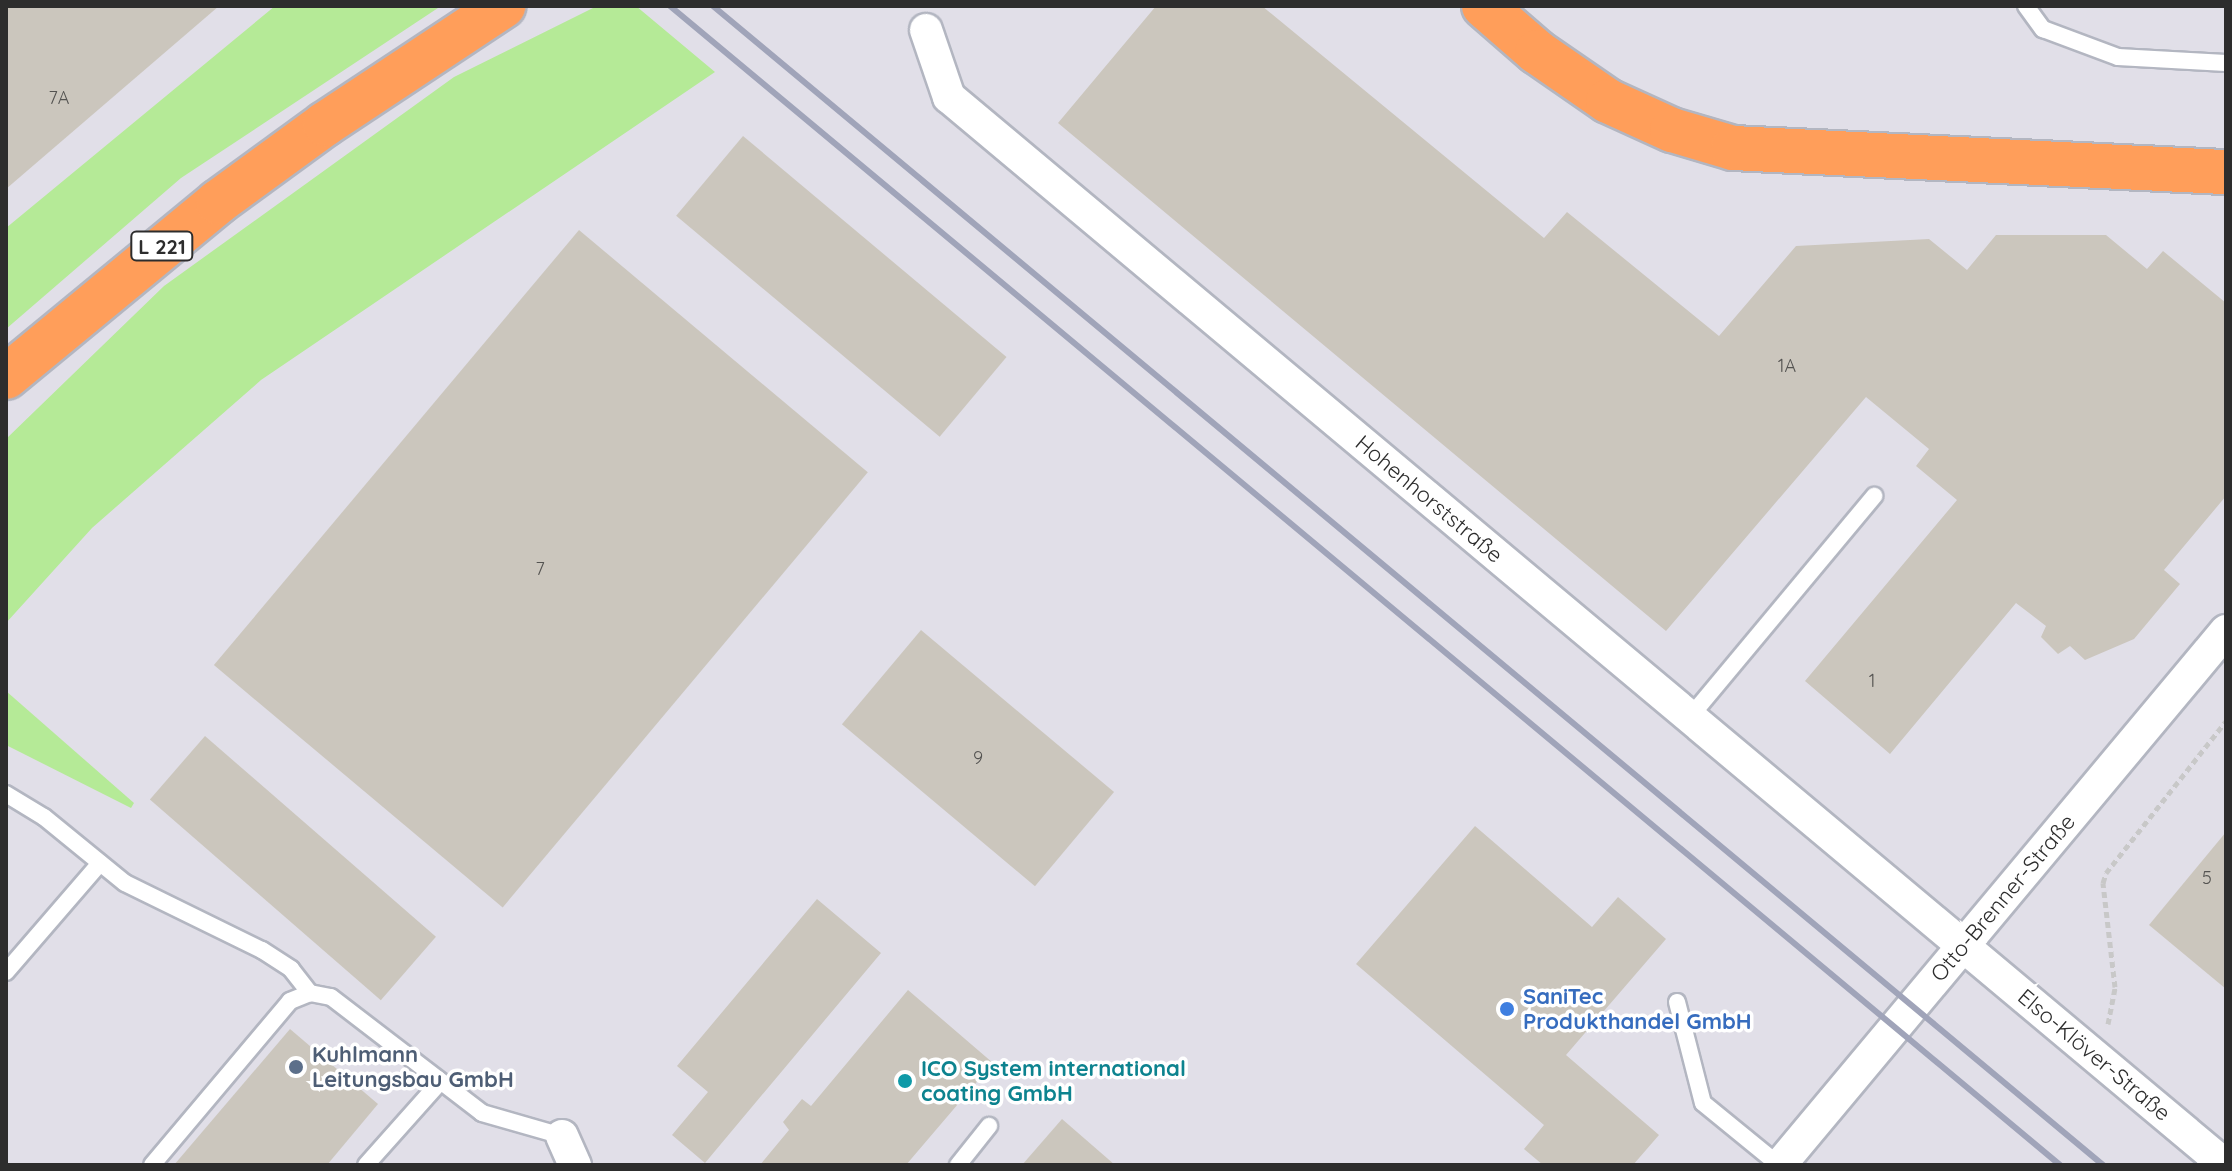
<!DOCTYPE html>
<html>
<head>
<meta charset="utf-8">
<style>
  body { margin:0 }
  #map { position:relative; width:2232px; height:1171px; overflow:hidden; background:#efe8df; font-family:Quicksand,sans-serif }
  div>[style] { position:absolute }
  .industrial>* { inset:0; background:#e1dfe8; transform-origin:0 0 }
  .green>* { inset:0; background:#b5ea97 }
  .building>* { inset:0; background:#cbc6bd; transform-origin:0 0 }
  .path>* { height:5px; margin-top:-2.5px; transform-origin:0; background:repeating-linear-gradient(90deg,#c8c8c8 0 6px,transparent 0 10px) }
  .roads { filter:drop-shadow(2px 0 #b3b6c1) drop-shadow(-2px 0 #b3b6c1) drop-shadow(0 2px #b3b6c1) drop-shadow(0 -2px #b3b6c1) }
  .lane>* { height:16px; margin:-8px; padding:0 8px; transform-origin:8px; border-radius:8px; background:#fff }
  .street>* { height:32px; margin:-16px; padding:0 16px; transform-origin:16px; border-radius:16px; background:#fff }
  .highway>* { height:44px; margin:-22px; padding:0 22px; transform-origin:22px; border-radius:22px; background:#ff9e5a }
  .rail>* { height:6px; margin:-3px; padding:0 3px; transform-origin:3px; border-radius:3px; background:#a0a4b9 }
  .dots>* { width:22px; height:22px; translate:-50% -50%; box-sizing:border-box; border:4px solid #fff; border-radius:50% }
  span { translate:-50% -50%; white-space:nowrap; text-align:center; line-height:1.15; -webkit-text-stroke:7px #fff; paint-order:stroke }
  .number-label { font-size:18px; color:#545351 }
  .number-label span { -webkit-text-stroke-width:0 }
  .shield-label span { padding:2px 6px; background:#fff; border:2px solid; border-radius:6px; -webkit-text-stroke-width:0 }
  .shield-label { font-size:20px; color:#2d2d2d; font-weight:700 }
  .street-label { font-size:22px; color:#2d2d2d }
  .shop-label { font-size:22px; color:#366cbe; font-weight:700 }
  .left { translate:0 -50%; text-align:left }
  .service-label { font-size:22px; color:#4e5e75; font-weight:700 }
  .culture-label { font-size:22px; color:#0d838f; font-weight:700 }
  .frame { position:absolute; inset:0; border:8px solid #2d2d2d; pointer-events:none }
</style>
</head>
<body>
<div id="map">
  <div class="industrial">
    <i style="left:6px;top:6px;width:2220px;height:1159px"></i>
  </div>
  <div class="green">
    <i style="clip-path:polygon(275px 6px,441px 6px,181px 178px,6px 329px,6px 228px)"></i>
    <i style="clip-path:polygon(597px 6px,636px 6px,715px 72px,261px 380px,92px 528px,6px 623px,6px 439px,164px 286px,454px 77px)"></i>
    <i style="clip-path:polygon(6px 691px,134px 803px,131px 808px,6px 745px)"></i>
  </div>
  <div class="building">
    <i style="clip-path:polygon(6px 6px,219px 6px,6px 189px)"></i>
    <i style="clip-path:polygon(1156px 6px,1262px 6px,1544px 238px,1567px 212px,1719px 336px,1796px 246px,1929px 239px,1967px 270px,1996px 235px,2106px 235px,2147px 269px,2163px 251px,2226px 303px,2226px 496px,2164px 570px,2180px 584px,2134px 639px,2085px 660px,2070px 646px,2058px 654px,2041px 637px,2046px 626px,2016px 603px,1890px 754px,1805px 681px,1957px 500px,1916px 466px,1929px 449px,1866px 397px,1666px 631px,1058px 123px)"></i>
    <i style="left:743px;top:136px;width:344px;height:104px;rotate:40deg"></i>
    <i style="left:579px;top:230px;width:377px;height:568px;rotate:40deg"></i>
    <i style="left:921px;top:630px;width:252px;height:123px;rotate:40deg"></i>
    <i style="left:205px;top:736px;width:306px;height:84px;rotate:41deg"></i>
    <i style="clip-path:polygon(1475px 826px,1592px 927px,1618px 897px,1666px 939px,1566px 1055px,1659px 1135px,1633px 1165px,1543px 1165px,1524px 1149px,1544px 1125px,1356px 964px)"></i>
    <i style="clip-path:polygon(2226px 832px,2226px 989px,2149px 925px)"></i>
    <i style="clip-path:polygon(817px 899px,881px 953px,705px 1163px,672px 1135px,708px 1092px,677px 1066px)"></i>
    <i style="clip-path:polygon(908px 990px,993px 1063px,906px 1165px,760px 1165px,789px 1130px,783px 1122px,802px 1099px,811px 1106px)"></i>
    <i style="clip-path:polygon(290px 1029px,378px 1104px,327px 1165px,174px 1165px)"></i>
    <i style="clip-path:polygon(1062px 1119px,1115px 1165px,1022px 1165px)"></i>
  </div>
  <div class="path">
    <i style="left:2108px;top:1024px;width:38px;rotate:-79deg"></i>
    <i style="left:2115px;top:987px;width:105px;rotate:-96.6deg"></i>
    <i style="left:2103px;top:883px;width:10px;rotate:-73deg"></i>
    <i style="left:2106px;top:873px;width:194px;rotate:-51.7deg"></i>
  </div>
  <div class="roads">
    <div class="lane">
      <i style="left:2026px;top:6px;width:29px;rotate:54deg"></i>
      <i style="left:2043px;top:29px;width:80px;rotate:20.5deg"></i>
      <i style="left:2118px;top:57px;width:108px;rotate:3.2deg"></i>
      <i style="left:1690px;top:717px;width:288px;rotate:-50.2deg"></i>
      <i style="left:6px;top:794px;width:44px;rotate:31.2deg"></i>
      <i style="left:44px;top:817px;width:104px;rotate:39.2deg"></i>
      <i style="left:125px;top:883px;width:153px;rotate:26.1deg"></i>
      <i style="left:262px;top:950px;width:35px;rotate:33deg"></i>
      <i style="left:291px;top:969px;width:31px;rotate:52deg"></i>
      <i style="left:6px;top:972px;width:144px;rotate:-49.2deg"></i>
      <i style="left:1677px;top:1002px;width:104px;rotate:75.6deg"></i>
      <i style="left:1703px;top:1103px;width:98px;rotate:39.2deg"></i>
      <i style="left:152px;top:1165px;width:214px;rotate:-49.9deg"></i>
      <i style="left:290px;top:1001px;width:22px;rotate:-22deg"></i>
      <i style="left:310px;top:993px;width:21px;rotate:11deg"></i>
      <i style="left:331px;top:997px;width:190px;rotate:37.5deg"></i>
      <i style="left:482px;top:1113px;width:83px;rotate:16deg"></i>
      <i style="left:366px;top:1165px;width:111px;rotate:-48.3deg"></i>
      <i style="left:958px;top:1165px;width:50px;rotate:-51.5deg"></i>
    </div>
    <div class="street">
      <i style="left:926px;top:30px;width:71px;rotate:71.1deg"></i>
      <i style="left:949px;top:97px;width:1664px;rotate:39.93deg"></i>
      <i style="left:562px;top:1136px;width:32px;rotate:66deg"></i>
      <i style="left:1780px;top:1165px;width:696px;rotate:-50.13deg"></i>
    </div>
    <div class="highway">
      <i style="left:1484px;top:6px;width:70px;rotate:41deg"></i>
      <i style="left:1537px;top:52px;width:86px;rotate:34.6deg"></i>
      <i style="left:1608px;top:101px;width:70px;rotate:24.4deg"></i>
      <i style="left:1672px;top:130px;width:64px;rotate:16.4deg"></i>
      <i style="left:1733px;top:148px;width:494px;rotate:2.8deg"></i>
      <i style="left:6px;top:377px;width:275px;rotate:-39.5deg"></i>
      <i style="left:218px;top:202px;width:132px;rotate:-36.1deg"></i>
      <i style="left:325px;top:124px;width:214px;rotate:-33.5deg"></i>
    </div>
  </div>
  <div class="rail">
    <i style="left:670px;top:6px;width:1810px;rotate:39.82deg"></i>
    <i style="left:713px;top:6px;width:1810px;rotate:39.82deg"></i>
  </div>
  <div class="dots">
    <i style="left:1507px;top:1009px;background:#3f7fe0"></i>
    <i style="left:296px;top:1067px;background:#5c6f8a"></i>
    <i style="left:905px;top:1081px;background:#0f9aa8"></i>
  </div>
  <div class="number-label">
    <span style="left:59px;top:98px">7A</span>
    <span style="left:1787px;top:366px">1A</span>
    <span style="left:540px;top:569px">7</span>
    <span style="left:1872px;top:681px">1</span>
    <span style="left:978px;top:758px">9</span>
    <span style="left:2207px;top:878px">5</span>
  </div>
  <div class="shield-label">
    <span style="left:162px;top:246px">L 221</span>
  </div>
  <div class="street-label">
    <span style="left:1429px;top:499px;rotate:40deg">Hohenhorststraße</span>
    <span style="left:2003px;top:898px;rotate:-50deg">Otto-Brenner-Straße</span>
    <span style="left:2094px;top:1055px;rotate:40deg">Elso-Klöver-Straße</span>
  </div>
  <div class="shop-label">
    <span class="left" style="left:1523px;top:1009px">SaniTec<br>Produkthandel GmbH</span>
  </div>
  <div class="service-label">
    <span class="left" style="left:312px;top:1067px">Kuhlmann<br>Leitungsbau GmbH</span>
  </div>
  <div class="culture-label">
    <span class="left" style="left:921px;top:1081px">ICO System international<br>coating GmbH</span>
  </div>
  <div class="frame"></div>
</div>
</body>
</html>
